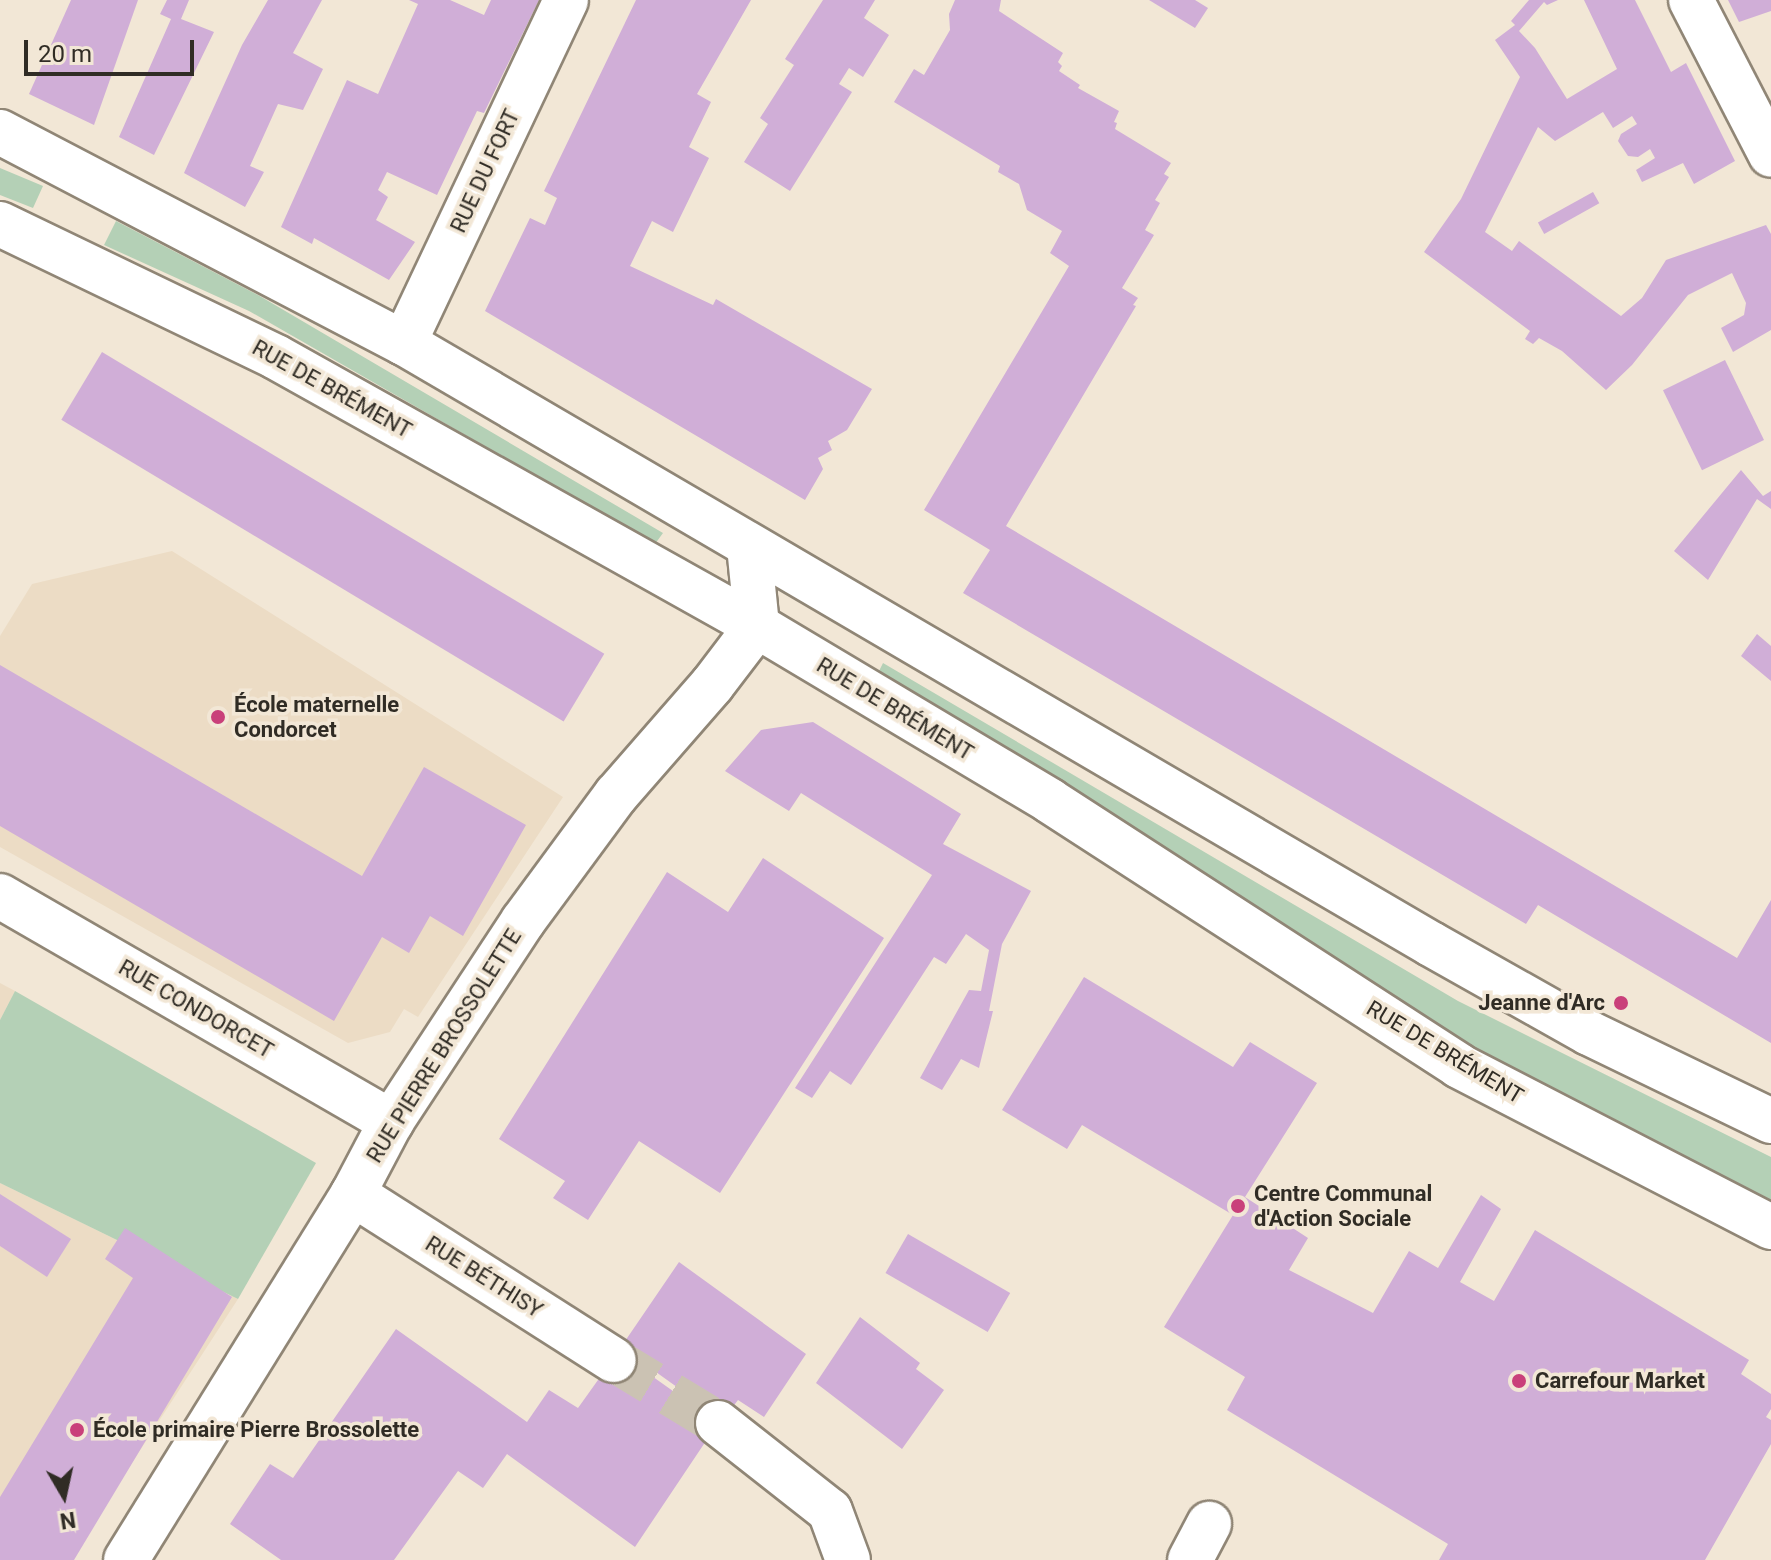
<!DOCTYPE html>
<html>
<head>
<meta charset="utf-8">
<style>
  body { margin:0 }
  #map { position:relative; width:1771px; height:1560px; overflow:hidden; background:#f2e7d6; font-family:Roboto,sans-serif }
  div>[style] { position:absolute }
  .built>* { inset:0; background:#ecdcc5 }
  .green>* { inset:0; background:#b4d0b6 }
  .building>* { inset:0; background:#d0aed7; transform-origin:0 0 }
  .street-tunnel>* { height:44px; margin-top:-22px; transform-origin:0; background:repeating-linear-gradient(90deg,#cbc2b3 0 44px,transparent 0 66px) }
  .roads { filter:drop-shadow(2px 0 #908676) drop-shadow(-2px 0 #908676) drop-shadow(0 2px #908676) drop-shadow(0 -2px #908676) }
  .street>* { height:44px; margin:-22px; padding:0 22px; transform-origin:22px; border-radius:22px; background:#fff }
  .secondary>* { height:44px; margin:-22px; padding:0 22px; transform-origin:22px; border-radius:22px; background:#fff }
  .dots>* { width:22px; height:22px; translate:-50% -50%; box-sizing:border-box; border:4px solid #f2e7d6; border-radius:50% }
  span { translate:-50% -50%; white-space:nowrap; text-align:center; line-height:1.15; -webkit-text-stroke:7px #f2e7d6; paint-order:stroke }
  .street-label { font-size:22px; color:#302c25 }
  .poi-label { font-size:22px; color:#302c25; font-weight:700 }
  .left { translate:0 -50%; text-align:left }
  .right { translate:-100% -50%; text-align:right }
  .north { position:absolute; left:24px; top:1456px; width:80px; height:80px; -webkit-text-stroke:6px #f2e7d6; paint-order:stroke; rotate:171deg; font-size:22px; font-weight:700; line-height:32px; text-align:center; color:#302c25 }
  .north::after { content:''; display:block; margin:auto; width:28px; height:36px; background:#302c25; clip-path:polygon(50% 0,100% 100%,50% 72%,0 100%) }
  .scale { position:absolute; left:24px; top:40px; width:170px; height:36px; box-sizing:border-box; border:4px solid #302c25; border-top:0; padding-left:10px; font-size:24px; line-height:28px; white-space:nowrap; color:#302c25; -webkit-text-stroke:6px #f2e7d6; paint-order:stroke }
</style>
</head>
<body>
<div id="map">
  <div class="built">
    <i style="clip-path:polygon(172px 551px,563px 797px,418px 1017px,404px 1009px,390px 1032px,348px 1043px,0 847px,0 636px,32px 584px)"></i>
    <i style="clip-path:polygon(0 983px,15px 991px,0 1020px)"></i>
    <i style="clip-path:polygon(0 1183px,238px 1299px,69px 1560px,0 1560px)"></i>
  </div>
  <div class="green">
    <i style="clip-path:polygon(0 168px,43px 186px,33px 208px,0 195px)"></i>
    <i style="clip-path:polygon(116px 221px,258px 295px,663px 533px,655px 544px,249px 311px,104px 245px)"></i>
    <i style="clip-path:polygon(883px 663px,1458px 1001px,1771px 1157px,1771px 1202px,1449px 1041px,877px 675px)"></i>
    <i style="clip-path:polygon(15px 991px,316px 1163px,238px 1299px,0 1183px,0 1020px)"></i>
  </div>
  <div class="building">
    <i style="clip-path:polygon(71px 0,138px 0,94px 125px,29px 94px)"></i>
    <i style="clip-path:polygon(167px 0,189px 0,181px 19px,214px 32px,154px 155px,119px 137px,171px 19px,160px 14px)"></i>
    <i style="clip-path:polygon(268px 0,322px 0,293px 53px,323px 69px,303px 110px,278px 104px,250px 166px,264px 172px,245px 207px,184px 173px,242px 45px)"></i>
    <i style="clip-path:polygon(409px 0,450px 0,484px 15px,491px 0,539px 0,484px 113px,477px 111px,437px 195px,387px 172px,378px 190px,388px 197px,376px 220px,415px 242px,389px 280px,314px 238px,312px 244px,281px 227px,347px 80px,378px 94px,418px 4px)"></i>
    <i style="clip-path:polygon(636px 0,751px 0,697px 94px,711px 102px,689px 147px,709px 158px,673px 232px,652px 221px,630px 266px,713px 305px,716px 299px,872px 389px,847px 430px,828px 441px,832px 450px,818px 458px,823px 469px,805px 500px,485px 311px,530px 218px,545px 225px,557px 198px,544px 191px)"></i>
    <i style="clip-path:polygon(823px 0,875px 0,864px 18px,889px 35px,863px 77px,849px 68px,839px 84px,852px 92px,790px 191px,744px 162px,768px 124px,760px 118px,794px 65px,785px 59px)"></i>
    <i style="clip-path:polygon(955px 0,1001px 0,999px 11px,1063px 53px,1058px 62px,1062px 66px,1059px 71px,1080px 85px,1078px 88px,1119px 111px,1114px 122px,1117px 123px,1115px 129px,1171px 163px,1164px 174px,1169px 177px,1155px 200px,1160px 203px,1145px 230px,1154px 235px,1122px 288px,1138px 298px,1133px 305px,1136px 306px,1006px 526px,1737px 958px,1771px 900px,1771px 1043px,1538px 905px,1526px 924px,963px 593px,990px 550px,924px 510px,1069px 266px,1050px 253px,1062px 231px,1027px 210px,1019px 184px,998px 172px,1000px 166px,894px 102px,914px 69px,924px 75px,950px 30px,949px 14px)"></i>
    <i style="clip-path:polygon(1149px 0,1195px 0,1208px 8px,1195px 28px)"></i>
    <i style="clip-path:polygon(1529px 0,1558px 0,1547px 5px,1544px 2px,1519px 31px,1535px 48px,1567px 99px,1617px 69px,1584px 0,1635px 0,1671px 72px,1686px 63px,1735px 161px,1694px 184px,1683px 163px,1642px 182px,1636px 170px,1655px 158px,1650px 149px,1638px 157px,1628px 156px,1618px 141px,1621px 134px,1637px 124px,1632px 116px,1613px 128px,1603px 112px,1555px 141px,1538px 127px,1485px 232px,1512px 251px,1519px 241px,1621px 316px,1642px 298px,1666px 260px,1766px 225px,1771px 234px,1771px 330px,1733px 352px,1721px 328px,1744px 315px,1746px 303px,1732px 273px,1688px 295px,1632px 365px,1606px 390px,1562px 351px,1539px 338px,1533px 344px,1525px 339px,1530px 331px,1424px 252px,1461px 199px,1520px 77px,1495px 40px,1515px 25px,1511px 21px)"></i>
    <i style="clip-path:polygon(1728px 0,1771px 0,1771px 11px,1739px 22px)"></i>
    <i style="left:1593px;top:192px;width:13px;height:63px;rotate:61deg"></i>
    <i style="left:102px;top:352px;width:586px;height:79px;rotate:31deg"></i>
    <i style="left:1725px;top:360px;width:89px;height:69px;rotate:64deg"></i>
    <i style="clip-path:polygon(1741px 470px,1763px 496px,1771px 491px,1771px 509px,1757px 499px,1708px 580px,1674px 551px)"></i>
    <i style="clip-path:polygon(1757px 634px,1771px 646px,1771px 681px,1741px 656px)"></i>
    <i style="clip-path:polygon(0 665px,362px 876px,424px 767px,526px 825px,463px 936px,430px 916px,409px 953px,382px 937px,334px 1021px,0 826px)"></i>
    <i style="clip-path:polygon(813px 722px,961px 814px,943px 844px,1031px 891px,1002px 944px,989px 1011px,993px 1011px,979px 1068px,961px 1059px,942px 1090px,920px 1078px,969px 990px,981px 991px,989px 950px,966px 934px,946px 964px,934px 957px,851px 1085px,830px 1071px,812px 1098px,795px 1088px,932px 875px,801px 793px,789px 811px,725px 771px,761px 730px)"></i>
    <i style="clip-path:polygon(763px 858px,884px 938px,720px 1193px,639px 1141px,588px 1220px,553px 1198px,565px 1181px,499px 1139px,667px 872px,728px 912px)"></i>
    <i style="clip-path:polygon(1084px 977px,1233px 1067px,1250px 1042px,1317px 1083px,1245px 1197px,1308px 1238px,1289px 1270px,1373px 1313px,1409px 1251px,1438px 1268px,1481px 1195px,1501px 1209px,1460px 1282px,1494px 1301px,1535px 1230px,1749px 1360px,1741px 1374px,1771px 1394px,1771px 1409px,1766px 1417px,1771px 1420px,1771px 1444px,1705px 1560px,1439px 1560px,1448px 1544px,1227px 1410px,1245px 1377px,1164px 1327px,1233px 1215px,1082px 1125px,1067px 1149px,1002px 1110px)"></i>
    <i style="clip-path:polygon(0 1194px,71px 1239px,47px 1277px,0 1246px)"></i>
    <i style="clip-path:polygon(125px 1228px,232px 1297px,74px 1560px,0 1560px,0 1497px,133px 1278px,105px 1259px)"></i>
    <i style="left:908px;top:1234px;width:118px;height:45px;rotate:30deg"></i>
    <i style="clip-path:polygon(679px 1262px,806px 1354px,764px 1417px,738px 1400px,723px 1420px,621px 1347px)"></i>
    <i style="clip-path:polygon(860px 1317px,920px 1363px,916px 1369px,944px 1390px,902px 1449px,816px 1383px)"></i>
    <i style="clip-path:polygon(396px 1329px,527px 1422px,549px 1390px,578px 1408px,618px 1352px,718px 1423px,635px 1547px,507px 1454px,483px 1488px,458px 1471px,394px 1560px,281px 1560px,230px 1524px,270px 1464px,293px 1478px)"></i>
  </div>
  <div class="street-tunnel">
    <i style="left:614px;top:1360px;width:122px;rotate:31.2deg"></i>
  </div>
  <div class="roads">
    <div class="street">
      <i style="left:1691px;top:0;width:174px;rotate:62.7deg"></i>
      <i style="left:404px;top:343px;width:379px;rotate:-64.7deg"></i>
      <i style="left:0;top:896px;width:452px;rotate:30deg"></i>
      <i style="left:353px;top:1194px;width:309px;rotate:32.5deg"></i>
      <i style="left:718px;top:1423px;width:142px;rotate:38.2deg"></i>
      <i style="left:830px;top:1511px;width:52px;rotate:69.8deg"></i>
      <i style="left:126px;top:1560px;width:431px;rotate:-58.2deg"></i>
      <i style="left:353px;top:1194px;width:81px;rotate:-62.2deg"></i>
      <i style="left:391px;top:1122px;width:240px;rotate:-56.7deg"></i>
      <i style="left:523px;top:921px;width:157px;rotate:-53.6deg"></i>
      <i style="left:616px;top:795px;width:146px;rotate:-48.9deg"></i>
      <i style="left:712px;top:685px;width:74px;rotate:-52.7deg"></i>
      <i style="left:757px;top:626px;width:80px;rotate:-95.7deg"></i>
      <i style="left:1190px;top:1560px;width:41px;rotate:-62.2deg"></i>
    </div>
    <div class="secondary">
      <i style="left:0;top:132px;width:456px;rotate:27.6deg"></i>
      <i style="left:404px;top:343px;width:1190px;rotate:30.34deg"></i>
      <i style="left:1431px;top:944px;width:181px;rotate:29.4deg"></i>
      <i style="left:1589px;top:1033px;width:202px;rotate:25.8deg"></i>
      <i style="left:0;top:224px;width:306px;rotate:25.7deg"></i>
      <i style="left:276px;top:357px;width:551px;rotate:29.22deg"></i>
      <i style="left:757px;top:626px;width:341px;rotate:30.8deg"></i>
      <i style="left:1050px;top:801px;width:487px;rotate:32.9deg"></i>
      <i style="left:1459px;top:1066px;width:351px;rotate:27.3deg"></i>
    </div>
  </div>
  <div class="dots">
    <i style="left:218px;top:717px;background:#c9407a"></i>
    <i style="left:1621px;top:1003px;background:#c9407a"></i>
    <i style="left:1238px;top:1206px;background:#c9407a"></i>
    <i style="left:1519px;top:1381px;background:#c9407a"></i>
    <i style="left:77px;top:1430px;background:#c9407a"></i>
  </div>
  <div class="street-label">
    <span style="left:485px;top:171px;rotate:-65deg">RUE DU FORT</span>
    <span style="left:332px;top:389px;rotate:29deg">RUE DE BRÉMENT</span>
    <span style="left:895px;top:709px;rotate:31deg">RUE DE BRÉMENT</span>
    <span style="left:196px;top:1009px;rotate:30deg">RUE CONDORCET</span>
    <span style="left:444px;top:1046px;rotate:-58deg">RUE PIERRE BROSSOLETTE</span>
    <span style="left:1445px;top:1052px;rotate:31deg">RUE DE BRÉMENT</span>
    <span style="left:484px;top:1277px;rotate:32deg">RUE BÉTHISY</span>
  </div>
  <div class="poi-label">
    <span class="left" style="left:234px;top:717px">École maternelle<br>Condorcet</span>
    <span class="right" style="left:1605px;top:1003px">Jeanne d'Arc</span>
    <span class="left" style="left:1254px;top:1206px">Centre Communal<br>d'Action Sociale</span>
    <span class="left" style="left:1535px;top:1381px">Carrefour Market</span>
    <span class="left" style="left:93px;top:1430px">École primaire Pierre Brossolette</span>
  </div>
  <div class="north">N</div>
  <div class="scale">20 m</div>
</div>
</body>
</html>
